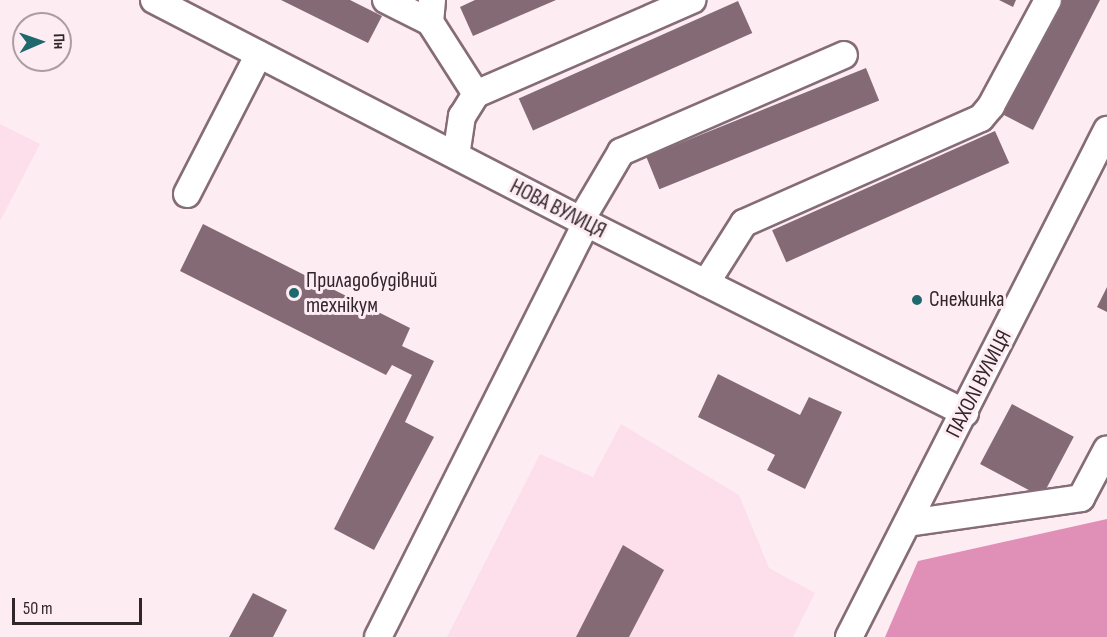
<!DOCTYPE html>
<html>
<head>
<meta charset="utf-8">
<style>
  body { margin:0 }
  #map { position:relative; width:1107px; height:637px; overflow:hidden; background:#feecf3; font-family:"Sofia Sans Condensed",sans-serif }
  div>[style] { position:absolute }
  .built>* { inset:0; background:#fcdfeb }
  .forest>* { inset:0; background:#e090b6 }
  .building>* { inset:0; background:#836a75; transform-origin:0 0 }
  .roads { filter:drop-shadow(2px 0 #856c77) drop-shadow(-2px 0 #856c77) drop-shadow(0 2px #856c77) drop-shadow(0 -2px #856c77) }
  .minor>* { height:26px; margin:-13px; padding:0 13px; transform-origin:13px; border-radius:13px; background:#fff }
  .dots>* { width:16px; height:16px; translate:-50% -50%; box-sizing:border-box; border:3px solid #feecf3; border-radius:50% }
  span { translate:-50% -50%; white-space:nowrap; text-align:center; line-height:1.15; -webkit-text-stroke:6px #feecf3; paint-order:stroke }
  .street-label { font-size:22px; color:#31262b }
  .poi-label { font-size:22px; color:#31262b }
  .left { translate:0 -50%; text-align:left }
  .north { position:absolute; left:12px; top:12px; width:60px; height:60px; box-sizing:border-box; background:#feecf3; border:2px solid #ac9da3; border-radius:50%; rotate:88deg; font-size:16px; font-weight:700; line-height:24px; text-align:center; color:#31262b }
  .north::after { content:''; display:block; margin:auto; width:21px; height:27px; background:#1d696d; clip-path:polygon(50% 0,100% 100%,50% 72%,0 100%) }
  .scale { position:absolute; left:12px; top:598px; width:130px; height:27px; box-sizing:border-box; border:3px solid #31262b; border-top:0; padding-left:8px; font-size:18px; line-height:21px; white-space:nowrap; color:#31262b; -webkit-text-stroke:4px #feecf3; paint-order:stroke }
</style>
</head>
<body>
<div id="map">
  <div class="built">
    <i style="clip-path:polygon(0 124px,40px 144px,0 221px)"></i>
    <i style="clip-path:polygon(621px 424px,739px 495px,769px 568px,815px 593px,793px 637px,447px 637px,540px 454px,593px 477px)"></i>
  </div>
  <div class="forest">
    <i style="clip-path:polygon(1107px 519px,1107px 637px,885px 637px,918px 561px)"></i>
  </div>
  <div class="building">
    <i style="clip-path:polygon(281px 0,350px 0,382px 16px,368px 43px)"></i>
    <i style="clip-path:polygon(475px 0,556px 0,473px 36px,460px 7px)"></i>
    <i style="clip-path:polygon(999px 0,1016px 0,1013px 7px)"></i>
    <i style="clip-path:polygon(1060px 0,1100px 0,1033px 130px,1002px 114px)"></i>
    <i style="left:738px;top:1px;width:35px;height:240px;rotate:66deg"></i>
    <i style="left:866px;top:68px;width:35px;height:237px;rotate:68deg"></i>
    <i style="left:995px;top:131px;width:35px;height:244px;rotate:66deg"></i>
    <i style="clip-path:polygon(203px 224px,410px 328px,402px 346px,434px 361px,405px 422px,434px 437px,374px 550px,334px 529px,412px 375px,392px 365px,386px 375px,180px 271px)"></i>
    <i style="clip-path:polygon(1107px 287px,1107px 312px,1097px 307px)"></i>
    <i style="clip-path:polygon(718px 374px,800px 415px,809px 397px,842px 412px,805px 489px,767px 470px,775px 455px,698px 417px)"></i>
    <i style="left:1012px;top:404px;width:70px;height:68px;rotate:28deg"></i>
    <i style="clip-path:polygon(623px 545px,664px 570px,629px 637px,576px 637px)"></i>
    <i style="clip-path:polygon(253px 593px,287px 610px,273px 637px,229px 637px)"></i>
  </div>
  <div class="roads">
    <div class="minor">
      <i style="left:154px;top:0;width:486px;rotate:27.3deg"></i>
      <i style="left:586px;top:223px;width:424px;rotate:26.6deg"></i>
      <i style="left:386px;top:0;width:49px;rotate:26.6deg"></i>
      <i style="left:432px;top:0;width:22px;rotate:95deg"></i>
      <i style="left:430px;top:22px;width:85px;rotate:57.4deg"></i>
      <i style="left:476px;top:94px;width:26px;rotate:122deg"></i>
      <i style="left:462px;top:116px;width:40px;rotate:98.5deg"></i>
      <i style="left:476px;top:94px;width:236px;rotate:-23.5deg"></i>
      <i style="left:187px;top:194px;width:157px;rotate:-62.8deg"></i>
      <i style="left:581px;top:220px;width:79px;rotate:-59.5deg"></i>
      <i style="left:621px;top:152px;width:243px;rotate:-23.5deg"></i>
      <i style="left:706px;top:283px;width:71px;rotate:-57.7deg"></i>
      <i style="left:744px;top:223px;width:259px;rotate:-23.9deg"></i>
      <i style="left:981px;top:118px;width:16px;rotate:-50deg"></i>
      <i style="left:991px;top:106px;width:120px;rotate:-61.7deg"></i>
      <i style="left:908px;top:523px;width:175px;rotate:-8.2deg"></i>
      <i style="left:1081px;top:498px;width:55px;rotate:-62deg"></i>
      <i style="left:378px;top:637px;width:463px;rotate:-63.3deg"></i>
      <i style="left:849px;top:637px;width:569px;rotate:-63.03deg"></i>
    </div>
  </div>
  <div class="dots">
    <i style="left:294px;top:293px;background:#1d696d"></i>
    <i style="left:917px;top:300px;background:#1d696d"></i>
  </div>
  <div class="street-label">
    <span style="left:558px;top:209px;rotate:27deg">НОВА ВУЛИЦЯ</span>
    <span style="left:979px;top:384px;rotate:-63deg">ПАХОЛІ ВУЛИЦЯ</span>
  </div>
  <div class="poi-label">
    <span class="left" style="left:306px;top:293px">Приладобудівний<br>технікум</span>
    <span class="left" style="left:929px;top:300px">Снежинка</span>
  </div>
  <div class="north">Пн</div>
  <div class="scale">50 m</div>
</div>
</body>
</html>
